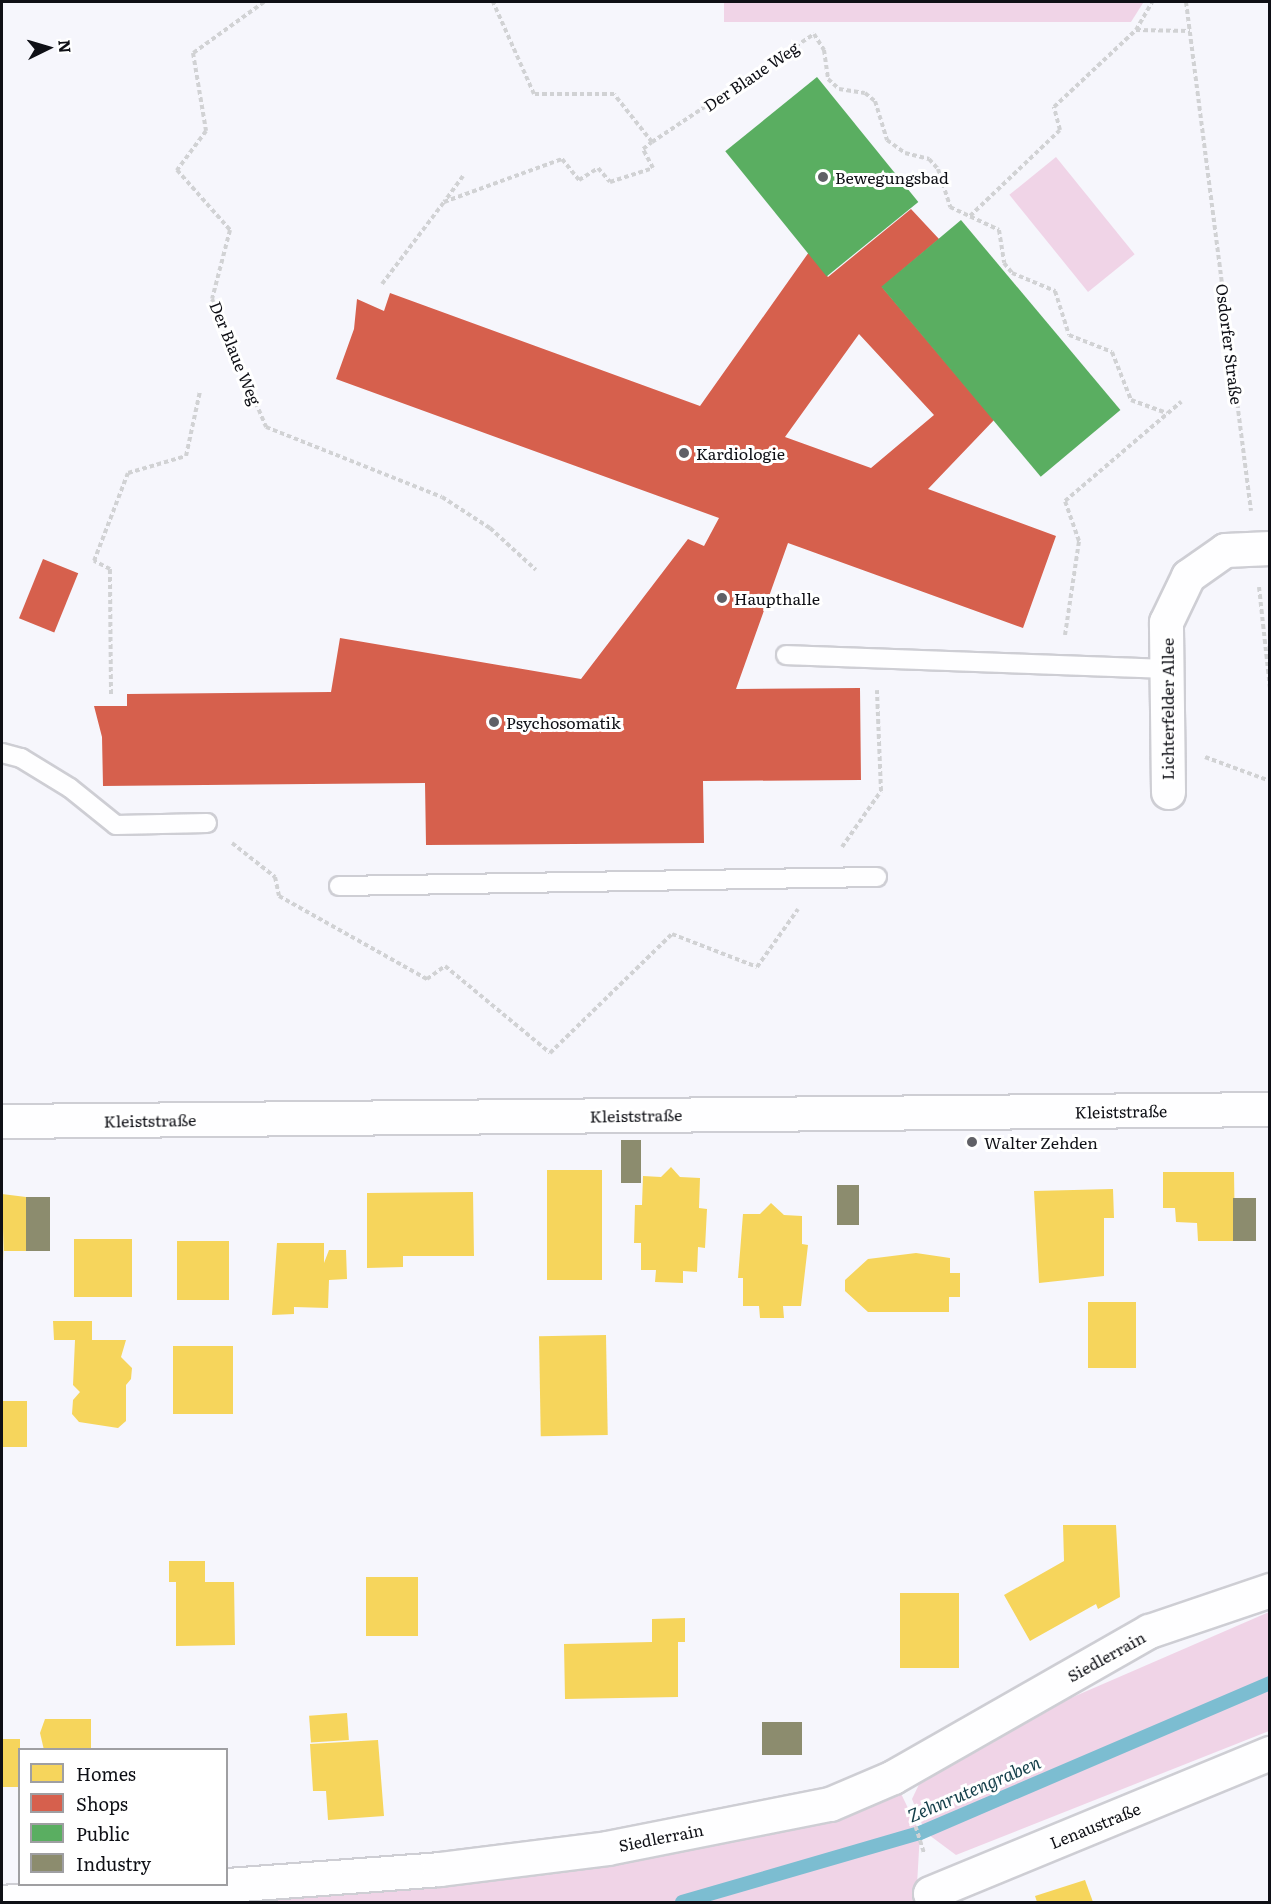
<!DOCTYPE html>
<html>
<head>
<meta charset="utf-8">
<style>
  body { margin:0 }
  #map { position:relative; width:1271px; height:1904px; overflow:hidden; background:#f6f6fc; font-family:Literata,serif }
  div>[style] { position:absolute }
  .green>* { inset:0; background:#f0d4e7; transform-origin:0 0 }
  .homes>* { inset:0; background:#f6d55c; transform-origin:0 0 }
  .shops>* { inset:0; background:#d6604d; transform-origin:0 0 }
  .public>* { inset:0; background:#5aae61; transform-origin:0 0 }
  .industry>* { inset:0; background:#8c8c6e; transform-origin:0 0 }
  .stream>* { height:14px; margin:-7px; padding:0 7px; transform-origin:7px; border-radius:7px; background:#7cbdd1 }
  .path>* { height:4px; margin-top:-2px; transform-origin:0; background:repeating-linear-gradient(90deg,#d1d2d4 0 4.5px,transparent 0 7.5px) }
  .roads { filter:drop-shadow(2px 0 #ceced4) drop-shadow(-2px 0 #ceced4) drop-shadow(0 2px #ceced4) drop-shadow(0 -2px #ceced4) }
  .service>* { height:18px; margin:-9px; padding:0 9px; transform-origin:9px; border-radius:9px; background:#fefeff }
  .minor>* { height:33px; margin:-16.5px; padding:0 16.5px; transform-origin:16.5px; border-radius:16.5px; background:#fefeff }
  .dots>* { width:16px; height:16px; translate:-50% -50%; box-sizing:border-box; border:3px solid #fff; border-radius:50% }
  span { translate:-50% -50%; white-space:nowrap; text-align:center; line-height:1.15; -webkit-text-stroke:6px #fff; paint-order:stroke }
  .street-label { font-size:16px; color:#0f1016 }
  .poi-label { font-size:16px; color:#0f1016 }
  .left { translate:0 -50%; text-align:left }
  .water-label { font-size:18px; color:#133e49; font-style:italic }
  .frame { position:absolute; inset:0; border:3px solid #0f1016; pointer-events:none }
  .legend { position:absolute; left:18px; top:1748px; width:210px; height:138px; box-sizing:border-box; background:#fff; border:2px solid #9f9fa2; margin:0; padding:8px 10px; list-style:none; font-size:18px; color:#0f1016 }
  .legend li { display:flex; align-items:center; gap:12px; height:30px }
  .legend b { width:30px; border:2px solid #9f9fa2 }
  .north { position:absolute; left:18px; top:18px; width:60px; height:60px; -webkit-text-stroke:4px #fff; paint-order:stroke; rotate:85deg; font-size:16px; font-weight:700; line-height:24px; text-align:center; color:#0f1016 }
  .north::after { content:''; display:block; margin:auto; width:21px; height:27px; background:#0f1016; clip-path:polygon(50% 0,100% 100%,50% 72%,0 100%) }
</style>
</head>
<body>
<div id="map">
  <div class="green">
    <i style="clip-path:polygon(724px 2px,1143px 2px,1143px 3px,1131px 22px,724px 22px)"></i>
    <i style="left:1056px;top:157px;width:125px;height:60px;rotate:51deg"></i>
    <i style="clip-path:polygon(1269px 1612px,1269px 1731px,956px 1855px,925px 1832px,912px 1799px,923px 1776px,1043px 1710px)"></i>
    <i style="clip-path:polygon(893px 1777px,920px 1833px,916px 1902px,138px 1902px,439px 1869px)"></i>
  </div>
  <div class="homes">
    <i style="clip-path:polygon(671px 1167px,680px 1177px,700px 1178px,699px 1208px,707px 1209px,705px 1248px,698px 1247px,697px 1272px,683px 1271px,683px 1283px,655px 1282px,656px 1270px,641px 1270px,641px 1243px,634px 1243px,635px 1205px,642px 1205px,643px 1176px,661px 1177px)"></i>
    <i style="left:547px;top:1170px;width:55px;height:110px"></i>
    <i style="clip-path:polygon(1163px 1172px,1234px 1172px,1235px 1241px,1198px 1241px,1197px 1223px,1176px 1222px,1175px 1208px,1163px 1208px)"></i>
    <i style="clip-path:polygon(1113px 1189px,1114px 1218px,1104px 1218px,1104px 1276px,1039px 1283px,1034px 1191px)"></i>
    <i style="clip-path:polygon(473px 1192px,474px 1256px,403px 1256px,403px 1267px,367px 1268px,367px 1193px)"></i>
    <i style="clip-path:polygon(2px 1194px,26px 1197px,26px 1251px,4px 1251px,4px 1263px)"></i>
    <i style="clip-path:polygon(771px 1203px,784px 1215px,802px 1216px,802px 1244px,808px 1245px,801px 1306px,783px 1306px,784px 1318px,760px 1318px,759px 1306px,743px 1306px,743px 1278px,738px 1278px,743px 1214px,760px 1214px)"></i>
    <i style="left:132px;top:1239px;width:58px;height:58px;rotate:90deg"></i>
    <i style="left:177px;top:1241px;width:52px;height:59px"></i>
    <i style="clip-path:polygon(277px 1243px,324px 1243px,324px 1263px,329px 1250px,346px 1250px,347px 1279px,329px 1280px,328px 1308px,294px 1307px,294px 1314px,272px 1315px)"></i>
    <i style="clip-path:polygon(916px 1253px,950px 1258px,950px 1273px,960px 1273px,960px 1297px,949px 1297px,949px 1312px,868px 1312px,845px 1291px,845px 1280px,868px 1259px)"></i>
    <i style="left:1088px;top:1302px;width:48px;height:66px"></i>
    <i style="clip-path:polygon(53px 1321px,92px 1321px,92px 1340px,126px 1340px,121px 1357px,132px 1368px,131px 1379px,126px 1385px,126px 1421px,118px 1428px,79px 1422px,72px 1414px,73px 1400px,80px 1392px,73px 1385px,75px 1340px,54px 1340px)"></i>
    <i style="left:606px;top:1335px;width:100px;height:67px;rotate:89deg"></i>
    <i style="left:233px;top:1346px;width:68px;height:60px;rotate:90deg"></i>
    <i style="left:2px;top:1401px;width:25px;height:46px"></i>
    <i style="clip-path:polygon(1063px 1525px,1116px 1525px,1120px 1597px,1098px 1609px,1096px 1604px,1030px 1641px,1004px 1595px,1064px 1561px)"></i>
    <i style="clip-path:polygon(169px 1561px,205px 1561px,205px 1582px,234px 1582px,235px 1645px,176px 1646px,176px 1582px,169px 1582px)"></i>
    <i style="left:366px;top:1577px;width:52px;height:59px"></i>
    <i style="left:900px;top:1593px;width:59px;height:75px"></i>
    <i style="clip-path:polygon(685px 1618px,685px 1642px,678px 1642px,678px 1697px,565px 1699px,564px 1644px,652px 1642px,652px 1619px)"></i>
    <i style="left:347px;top:1713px;width:27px;height:38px;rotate:86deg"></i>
    <i style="clip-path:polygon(45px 1719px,91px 1719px,91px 1750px,44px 1750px,40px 1733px)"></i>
    <i style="left:20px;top:1739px;width:48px;height:18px;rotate:90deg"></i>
    <i style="clip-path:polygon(378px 1740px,384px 1816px,328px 1820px,326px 1791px,313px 1791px,310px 1744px)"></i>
    <i style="clip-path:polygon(1085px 1880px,1093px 1902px,1037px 1902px,1035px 1896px)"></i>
  </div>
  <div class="shops">
    <i style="clip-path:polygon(evenodd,911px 209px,939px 239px,882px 287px,994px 420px,928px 489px,1056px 536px,1023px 628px,788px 543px,736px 689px,860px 688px,861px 780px,703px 781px,704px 843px,426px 845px,425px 783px,103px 786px,102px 737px,94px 706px,127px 706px,127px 694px,331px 692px,340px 638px,581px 679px,688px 539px,704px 546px,719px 518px,336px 379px,354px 329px,357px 299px,384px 311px,390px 293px,700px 406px,809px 252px,828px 277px,911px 209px,859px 334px,934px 415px,871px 468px,785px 437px,859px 334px)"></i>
    <i style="left:43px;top:559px;width:38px;height:64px;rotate:22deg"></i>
  </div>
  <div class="public">
    <i style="left:817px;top:77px;width:161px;height:118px;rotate:51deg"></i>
    <i style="left:961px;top:220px;width:248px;height:104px;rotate:50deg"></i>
  </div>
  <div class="industry">
    <i style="left:621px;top:1140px;width:20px;height:43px"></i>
    <i style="left:837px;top:1185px;width:22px;height:40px"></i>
    <i style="left:26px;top:1197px;width:24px;height:54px"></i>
    <i style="left:1233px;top:1198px;width:23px;height:43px"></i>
    <i style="left:762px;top:1722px;width:40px;height:33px"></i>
  </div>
  <div class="stream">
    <i style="left:682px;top:1902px;width:248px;rotate:-16.2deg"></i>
    <i style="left:920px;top:1833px;width:381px;rotate:-23.2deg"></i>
  </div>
  <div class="path">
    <i style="left:264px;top:2px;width:87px;rotate:144.3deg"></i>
    <i style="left:193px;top:53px;width:79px;rotate:80.5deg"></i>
    <i style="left:206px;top:131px;width:49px;rotate:126.6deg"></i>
    <i style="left:177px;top:170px;width:80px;rotate:48.5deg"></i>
    <i style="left:230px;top:230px;width:71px;rotate:104.6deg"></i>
    <i style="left:212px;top:299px;width:139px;rotate:67.1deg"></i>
    <i style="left:266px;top:427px;width:189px;rotate:21.7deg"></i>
    <i style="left:442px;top:497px;width:57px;rotate:32.9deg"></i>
    <i style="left:490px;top:528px;width:62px;rotate:42.4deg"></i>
    <i style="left:1186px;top:2px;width:513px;rotate:82.72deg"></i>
    <i style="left:1136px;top:30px;width:54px;rotate:1.1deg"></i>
    <i style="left:652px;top:142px;width:195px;rotate:-33.7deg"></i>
    <i style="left:814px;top:34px;width:19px;rotate:58deg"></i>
    <i style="left:824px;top:50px;width:29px;rotate:82deg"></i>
    <i style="left:828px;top:79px;width:15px;rotate:42deg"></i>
    <i style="left:839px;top:89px;width:26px;rotate:9deg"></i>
    <i style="left:865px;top:93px;width:13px;rotate:39deg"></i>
    <i style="left:875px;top:101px;width:41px;rotate:72.9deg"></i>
    <i style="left:887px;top:140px;width:22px;rotate:36deg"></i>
    <i style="left:905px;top:153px;width:25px;rotate:14deg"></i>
    <i style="left:929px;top:159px;width:13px;rotate:48deg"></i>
    <i style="left:938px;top:169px;width:40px;rotate:72deg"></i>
    <i style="left:950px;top:207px;width:54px;rotate:25.1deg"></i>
    <i style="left:999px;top:230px;width:33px;rotate:81deg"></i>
    <i style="left:1004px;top:263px;width:13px;rotate:51deg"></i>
    <i style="left:1012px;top:273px;width:47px;rotate:22.7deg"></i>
    <i style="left:1055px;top:291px;width:46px;rotate:72.3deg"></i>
    <i style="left:1069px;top:335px;width:46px;rotate:21.6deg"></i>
    <i style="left:1112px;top:352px;width:52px;rotate:68.4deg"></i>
    <i style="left:1131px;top:400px;width:38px;rotate:20deg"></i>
    <i style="left:463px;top:176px;width:32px;rotate:126deg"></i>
    <i style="left:444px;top:202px;width:126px;rotate:-20deg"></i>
    <i style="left:562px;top:159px;width:27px;rotate:51deg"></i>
    <i style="left:579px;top:180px;width:22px;rotate:-32deg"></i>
    <i style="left:598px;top:168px;width:18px;rotate:49deg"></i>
    <i style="left:610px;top:182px;width:45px;rotate:-18deg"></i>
    <i style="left:653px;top:168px;width:21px;rotate:-118deg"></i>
    <i style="left:643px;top:149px;width:11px;rotate:-38deg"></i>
    <i style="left:652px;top:142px;width:61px;rotate:-128.4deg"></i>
    <i style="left:614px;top:94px;width:80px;rotate:180deg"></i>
    <i style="left:534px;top:94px;width:101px;rotate:-114deg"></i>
    <i style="left:970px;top:216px;width:124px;rotate:-43.7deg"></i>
    <i style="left:1060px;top:130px;width:24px;rotate:-105deg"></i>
    <i style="left:1054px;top:107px;width:112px;rotate:-43.2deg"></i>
    <i style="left:1136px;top:30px;width:32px;rotate:-60deg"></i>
    <i style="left:382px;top:284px;width:103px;rotate:-52.9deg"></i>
    <i style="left:1259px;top:587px;width:102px;rotate:83.8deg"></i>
    <i style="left:1065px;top:635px;width:95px;rotate:-81.5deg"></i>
    <i style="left:1079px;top:541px;width:42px;rotate:-109.3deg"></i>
    <i style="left:1065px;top:501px;width:153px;rotate:-40.5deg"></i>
    <i style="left:111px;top:694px;width:125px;rotate:-90.5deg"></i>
    <i style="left:110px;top:569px;width:18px;rotate:-153deg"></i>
    <i style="left:94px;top:561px;width:94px;rotate:-68.9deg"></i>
    <i style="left:128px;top:473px;width:60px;rotate:-16.3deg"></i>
    <i style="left:186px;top:456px;width:66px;rotate:-77.8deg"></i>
    <i style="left:1205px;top:757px;width:69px;rotate:20.3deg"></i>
    <i style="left:232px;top:843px;width:55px;rotate:38.3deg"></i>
    <i style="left:275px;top:877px;width:19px;rotate:78deg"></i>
    <i style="left:279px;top:896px;width:170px;rotate:29.3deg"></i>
    <i style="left:427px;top:979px;width:22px;rotate:-36deg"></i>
    <i style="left:445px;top:966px;width:136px;rotate:39.6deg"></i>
    <i style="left:550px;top:1053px;width:170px;rotate:-44.3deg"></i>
    <i style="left:672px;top:934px;width:91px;rotate:21.2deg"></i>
    <i style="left:757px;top:967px;width:71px;rotate:-54.7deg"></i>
    <i style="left:842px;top:847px;width:68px;rotate:-55.1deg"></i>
    <i style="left:881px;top:791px;width:101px;rotate:-92.3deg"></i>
    <i style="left:911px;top:1812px;width:43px;rotate:72.4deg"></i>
  </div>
  <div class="roads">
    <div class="service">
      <i style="left:786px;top:655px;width:380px;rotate:2.1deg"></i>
      <i style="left:2px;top:753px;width:20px;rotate:15deg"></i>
      <i style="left:21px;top:758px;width:57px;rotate:31.5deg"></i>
      <i style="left:70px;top:788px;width:59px;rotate:38.8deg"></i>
      <i style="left:116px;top:825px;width:91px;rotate:-1.3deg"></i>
      <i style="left:339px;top:886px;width:538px;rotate:-0.96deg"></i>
    </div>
    <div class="minor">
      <i style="left:1168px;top:792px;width:170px;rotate:-90.7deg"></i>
      <i style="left:1166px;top:622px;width:51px;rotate:-64.4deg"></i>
      <i style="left:1188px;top:576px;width:45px;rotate:-35.1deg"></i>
      <i style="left:1225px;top:550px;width:45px;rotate:-2.5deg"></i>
      <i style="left:2px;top:1121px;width:1268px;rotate:-0.54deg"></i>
      <i style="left:2px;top:1902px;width:438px;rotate:-4.3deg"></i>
      <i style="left:439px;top:1869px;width:169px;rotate:-7.1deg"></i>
      <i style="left:607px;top:1848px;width:227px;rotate:-11.2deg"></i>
      <i style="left:830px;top:1804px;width:69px;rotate:-23.2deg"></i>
      <i style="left:893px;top:1777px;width:295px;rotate:-29.7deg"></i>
      <i style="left:1149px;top:1631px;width:128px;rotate:-18.7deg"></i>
      <i style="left:933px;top:1902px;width:9px;rotate:-108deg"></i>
      <i style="left:930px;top:1893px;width:368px;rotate:-22.4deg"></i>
    </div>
  </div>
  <div class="dots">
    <i style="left:823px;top:177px;background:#606066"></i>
    <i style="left:684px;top:453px;background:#606066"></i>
    <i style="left:722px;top:598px;background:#606066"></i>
    <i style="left:494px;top:722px;background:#606066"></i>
    <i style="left:972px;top:1142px;background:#606066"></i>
  </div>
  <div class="street-label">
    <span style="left:751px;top:76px;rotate:-34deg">Der Blaue Weg</span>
    <span style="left:1230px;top:344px;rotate:83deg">Osdorfer Straße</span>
    <span style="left:236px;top:353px;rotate:68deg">Der Blaue Weg</span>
    <span style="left:1167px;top:709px;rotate:-90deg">Lichterfelder Allee</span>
    <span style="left:1121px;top:1111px;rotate:-1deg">Kleiststraße</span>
    <span style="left:636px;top:1115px;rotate:-1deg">Kleiststraße</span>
    <span style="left:150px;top:1120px;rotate:-1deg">Kleiststraße</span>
    <span style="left:1106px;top:1656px;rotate:-29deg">Siedlerrain</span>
    <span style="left:1095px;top:1825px;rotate:-22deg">Lenaustraße</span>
    <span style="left:661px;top:1837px;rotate:-11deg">Siedlerrain</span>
  </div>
  <div class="poi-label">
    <span class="left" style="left:835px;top:177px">Bewegungsbad</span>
    <span class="left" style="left:696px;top:453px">Kardiologie</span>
    <span class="left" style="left:734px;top:598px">Haupthalle</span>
    <span class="left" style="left:506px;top:722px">Psychosomatik</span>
    <span class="left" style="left:984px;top:1142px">Walter Zehden</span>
  </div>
  <div class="water-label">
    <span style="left:974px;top:1789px;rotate:-23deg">Zehnrutengraben</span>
  </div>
  <div class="frame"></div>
  <ul class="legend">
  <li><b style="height:16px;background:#f6d55c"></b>Homes</li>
  <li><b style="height:16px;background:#d6604d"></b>Shops</li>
  <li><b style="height:16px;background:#5aae61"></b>Public</li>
  <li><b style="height:16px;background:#8c8c6e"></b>Industry</li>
  </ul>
  <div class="north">N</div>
</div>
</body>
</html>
